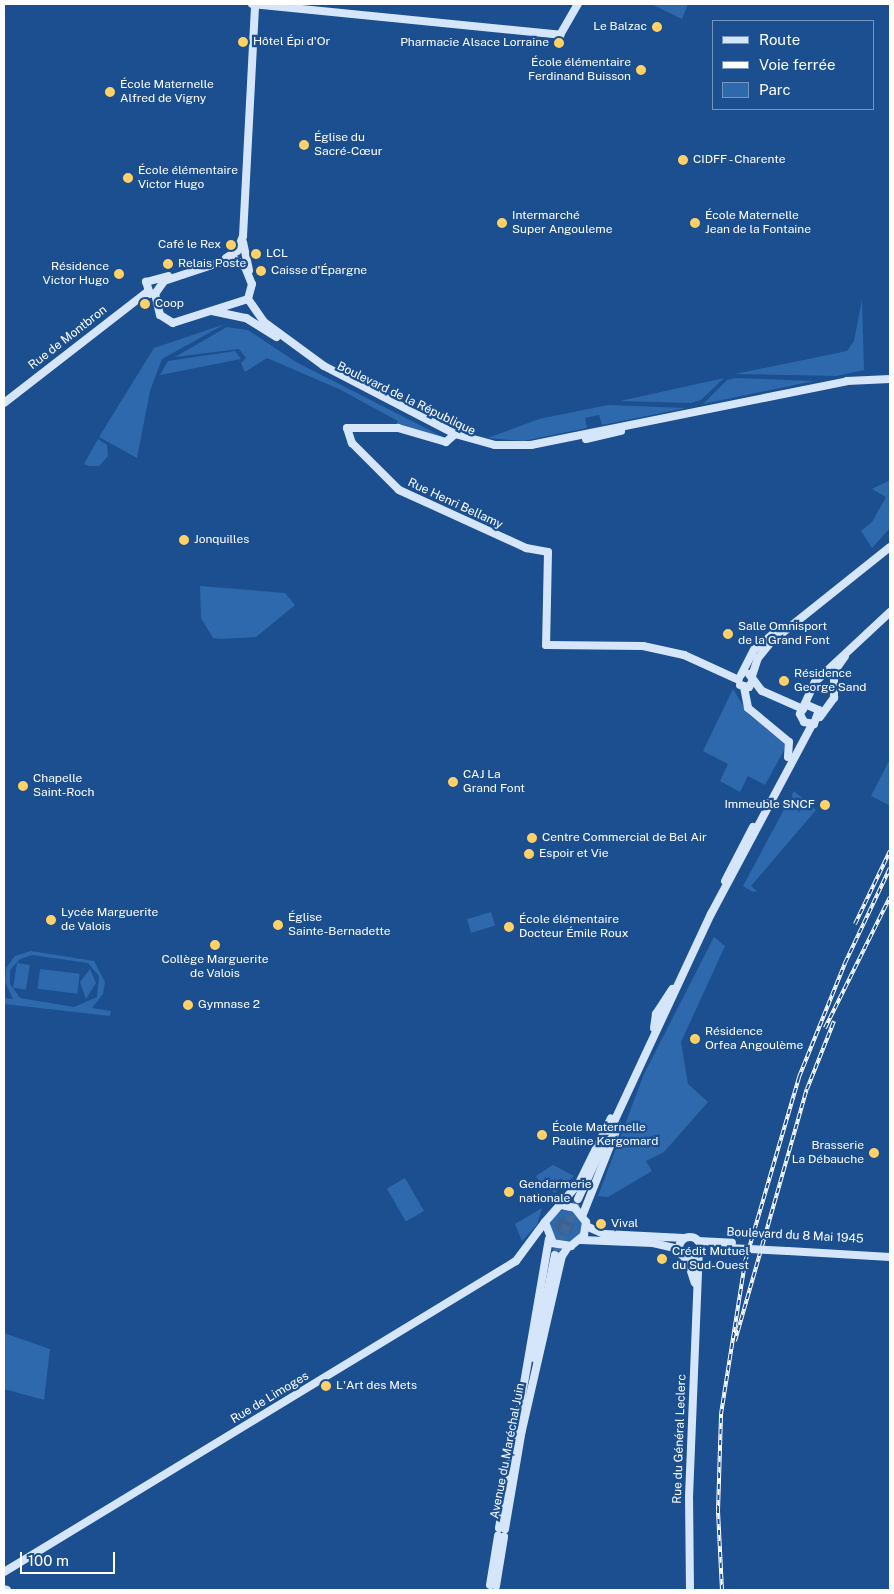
<!DOCTYPE html>
<html>
<head>
<meta charset="utf-8">
<style>
  body { margin:0 }
  #map { position:relative; width:894px; height:1594px; overflow:hidden; background:#1b4f8f; font-family:"Public Sans",sans-serif }
  div>[style] { position:absolute }
  .green>* { inset:0; background:#2e69ad; transform-origin:0 0 }
  .round { border-radius:50% }
  .water>* { inset:0; background:#3c6290 }
  .secondary-tunnel>* { height:8px; margin-top:-4px; transform-origin:0; background:repeating-linear-gradient(90deg,#3d69a0 0 8px,transparent 0 12px) }
  .secondary>* { height:8px; margin:-4px; padding:0 4px; transform-origin:4px; border-radius:4px; background:#d6e6fa }
  .secondary>.ring { margin:-4px; padding:0; box-sizing:content-box; background:none; border:8px solid #d6e6fa; border-radius:50% }
  .rail>* { height:4px; margin-top:-2px; transform-origin:0; background:repeating-linear-gradient(90deg,#1b4f8f 0 5.5px,#fff 0 11px); box-sizing:border-box; border-block:1px solid #fff }
  .secondary-bridge>* { height:8px; margin:-4px; padding:0 4px; transform-origin:4px; border-radius:4px; background:#d6e6fa }
  .dots>* { width:14px; height:14px; translate:-50% -50%; box-sizing:border-box; border:2px solid #1b4f8f; border-radius:50% }
  span { translate:-50% -50%; white-space:nowrap; text-align:center; line-height:1.15; -webkit-text-stroke:4.5px #1b4f8f; paint-order:stroke }
  .poi-label { font-size:12px; color:#fff }
  .right { translate:-100% -50%; text-align:right }
  .left { translate:0 -50%; text-align:left }
  .street-label { font-size:12px; color:#fff }
  .frame { position:absolute; inset:0; border:5px solid #fff; pointer-events:none }
  .legend { position:absolute; left:712px; top:20px; width:162px; height:90px; box-sizing:border-box; background:#1b4f8f; border:1px solid #7695bc; margin:0; padding:6px 9px; list-style:none; font-size:15px; color:#fff }
  .legend li { display:flex; align-items:center; gap:10px; height:25px }
  .legend b { width:25px; border:1px solid #7695bc }
  .scale { position:absolute; left:20px; top:1552px; width:95px; height:22px; box-sizing:border-box; border:2px solid #fff; border-top:0; padding-left:6px; font-size:15px; line-height:18px; white-space:nowrap; color:#fff; -webkit-text-stroke:4px #1b4f8f; paint-order:stroke }
</style>
</head>
<body>
<div id="map">
  <div class="green">
    <i style="clip-path:polygon(651px 4px,688px 4px,682px 19px)"></i>
    <i style="clip-path:polygon(862px 299px,864px 370px,836px 376px,735px 374px,847px 351px,854px 341px)"></i>
    <i style="clip-path:polygon(225px 324px,162px 359px,150px 391px,137px 458px,99px 437px,154px 348px)"></i>
    <i style="clip-path:polygon(227px 327px,248px 330px,296px 362px,445px 438px,396px 425px,398px 421px,339px 389px,267px 358px,245px 372px,241px 363px,246px 358px,239px 349px,175px 357px)"></i>
    <i style="clip-path:polygon(235px 351px,241px 359px,160px 375px,168px 361px)"></i>
    <i style="clip-path:polygon(724px 378px,701px 400px,691px 403px,620px 401px)"></i>
    <i style="clip-path:polygon(727px 380px,735px 378px,814px 381px,703px 404px)"></i>
    <i style="clip-path:polygon(608px 405px,686px 408px,602px 425px,599px 415px,585px 418px,587px 428px,523px 441px,488px 438px,539px 419px)"></i>
    <i style="clip-path:polygon(98px 439px,107px 445px,108px 456px,99px 466px,89px 466px,84px 464px)"></i>
    <i style="clip-path:polygon(890px 480px,890px 528px,872px 548px,861px 531px,872px 522px,886px 497px,872px 489px)"></i>
    <i style="clip-path:polygon(200px 586px,285px 593px,295px 605px,256px 637px,221px 639px,213px 638px,201px 618px)"></i>
    <i style="clip-path:polygon(733px 689px,749px 715px,787px 745px,765px 785px,748px 776px,740px 792px,720px 781px,728px 764px,703px 751px)"></i>
    <i style="clip-path:polygon(889px 761px,890px 802px,889px 805px,871px 796px)"></i>
    <i style="clip-path:polygon(794px 791px,816px 810px,751px 886px,757px 891px,753px 892px,743px 886px)"></i>
    <i style="left:491px;top:912px;width:14px;height:25px;rotate:73deg"></i>
    <i style="clip-path:polygon(714px 937px,725px 946px,681px 1042px,688px 1084px,708px 1102px,664px 1152px,646px 1161px,652px 1171px,608px 1197px,598px 1196px,644px 1074px)"></i>
    <i style="clip-path:polygon(evenodd,31px 951px,94px 961px,105px 982px,103px 994px,92px 1008px,111px 1011px,110px 1016px,4px 1004px,4px 998px,13px 999px,5px 982px,6px 968px,15px 956px,31px 951px,32px 955px,88px 963px,99px 976px,97px 997px,74px 1007px,20px 998px,10px 984px,10px 970px,20px 959px,32px 955px)"></i>
    <i style="left:17px;top:963px;width:13px;height:25px;rotate:9deg"></i>
    <i style="left:40px;top:969px;width:40px;height:20px;rotate:7deg"></i>
    <i style="clip-path:polygon(90px 969px,96px 983px,86px 999px,80px 982px)"></i>
    <i style="clip-path:polygon(553px 1165px,574px 1176px,554px 1193px,546px 1180px,540px 1183px,536px 1176px)"></i>
    <i style="left:405px;top:1178px;width:38px;height:21px;rotate:60deg"></i>
    <i style="clip-path:polygon(542px 1208px,537px 1225px,522px 1241px,515px 1224px)"></i>
    <i class="round" style="left:550px;top:1210px;width:32px;height:32px"></i>
    <i style="clip-path:polygon(4px 1333px,50px 1349px,44px 1400px,4px 1389px)"></i>
  </div>
  <div class="water">
    <i class="round" style="left:556px;top:1217px;width:18px;height:18px"></i>
  </div>
  <div class="secondary-tunnel">
    <i style="left:555px;top:1255px;width:61px;rotate:-67.7deg"></i>
  </div>
  <div class="secondary">
    <i style="left:252px;top:4px;width:310px;rotate:5.7deg"></i>
    <i style="left:560px;top:35px;width:36px;rotate:-60deg"></i>
    <i style="left:243px;top:242px;width:29px;rotate:78deg"></i>
    <i style="left:226px;top:258px;width:13px;rotate:-32deg"></i>
    <i style="left:237px;top:251px;width:16px;rotate:-68deg"></i>
    <i style="left:243px;top:236px;width:232px;rotate:-87deg"></i>
    <i style="left:233px;top:258px;width:15px;rotate:37deg"></i>
    <i style="left:245px;top:267px;width:18px;rotate:68deg"></i>
    <i style="left:252px;top:284px;width:16px;rotate:105deg"></i>
    <i style="left:248px;top:299px;width:79px;rotate:162.3deg"></i>
    <i style="left:173px;top:323px;width:15px;rotate:-148deg"></i>
    <i style="left:160px;top:315px;width:22px;rotate:-103deg"></i>
    <i style="left:155px;top:294px;width:16px;rotate:-55deg"></i>
    <i style="left:164px;top:281px;width:73px;rotate:-18.4deg"></i>
    <i style="left:150px;top:294px;width:13px;rotate:-108deg"></i>
    <i style="left:146px;top:282px;width:23px;rotate:-15deg"></i>
    <i style="left:248px;top:299px;width:28px;rotate:55deg"></i>
    <i style="left:264px;top:322px;width:74px;rotate:36.3deg"></i>
    <i style="left:324px;top:366px;width:148px;rotate:27.4deg"></i>
    <i style="left:455px;top:434px;width:41px;rotate:15.4deg"></i>
    <i style="left:495px;top:445px;width:36px"></i>
    <i style="left:531px;top:445px;width:322px;rotate:-11.4deg"></i>
    <i style="left:847px;top:381px;width:43px;rotate:-2.7deg"></i>
    <i style="left:212px;top:311px;width:35px;rotate:12deg"></i>
    <i style="left:246px;top:318px;width:36px;rotate:32deg"></i>
    <i style="left:4px;top:403px;width:181px;rotate:-37.8deg"></i>
    <i style="left:455px;top:434px;width:12px;rotate:138deg"></i>
    <i style="left:446px;top:442px;width:50px;rotate:-163.7deg"></i>
    <i style="left:398px;top:428px;width:51px;rotate:180deg"></i>
    <i style="left:347px;top:428px;width:16px;rotate:72deg"></i>
    <i style="left:352px;top:443px;width:66px;rotate:45deg"></i>
    <i style="left:399px;top:490px;width:140px;rotate:24.5deg"></i>
    <i style="left:526px;top:548px;width:22px;rotate:10deg"></i>
    <i style="left:548px;top:552px;width:93px;rotate:91.2deg"></i>
    <i style="left:546px;top:645px;width:97px;rotate:0.6deg"></i>
    <i style="left:643px;top:646px;width:42px;rotate:12.4deg"></i>
    <i style="left:684px;top:655px;width:60px;rotate:24.4deg"></i>
    <i style="left:586px;top:439px;width:36px;rotate:-13deg"></i>
    <i style="left:749px;top:674px;width:21px;rotate:53deg"></i>
    <i style="left:762px;top:691px;width:45px;rotate:23.7deg"></i>
    <i style="left:741px;top:675px;width:28px;rotate:-63deg"></i>
    <i style="left:754px;top:650px;width:25px;rotate:-40deg"></i>
    <i style="left:752px;top:676px;width:19px;rotate:-72deg"></i>
    <i style="left:758px;top:658px;width:21px;rotate:-51deg"></i>
    <i style="left:771px;top:642px;width:152px;rotate:-38.6deg"></i>
    <i style="left:740px;top:685px;width:9px;rotate:13deg"></i>
    <i style="left:749px;top:687px;width:8px;rotate:-60deg"></i>
    <i style="left:744px;top:687px;width:21px;rotate:79deg"></i>
    <i style="left:748px;top:708px;width:53px;rotate:39.7deg"></i>
    <i style="left:789px;top:742px;width:15px;rotate:94deg"></i>
    <i style="left:807px;top:705px;width:13px;rotate:23deg"></i>
    <i style="left:819px;top:710px;width:15px;rotate:110deg"></i>
    <i style="left:814px;top:724px;width:10px;rotate:-169deg"></i>
    <i style="left:804px;top:722px;width:9px;rotate:-117deg"></i>
    <i style="left:800px;top:714px;width:35px;rotate:-65deg"></i>
    <i style="left:815px;top:682px;width:103px;rotate:-43deg"></i>
    <i style="left:820px;top:717px;width:24px;rotate:-54deg"></i>
    <i style="left:834px;top:698px;width:26px;rotate:-90deg"></i>
    <i style="left:834px;top:672px;width:19px;rotate:-55deg"></i>
    <i style="left:725px;top:881px;width:61px;rotate:-62.6deg"></i>
    <i style="left:654px;top:1028px;width:14px;rotate:-82deg"></i>
    <i style="left:656px;top:1014px;width:30px;rotate:-57deg"></i>
    <i style="left:578px;top:1199px;width:315px;rotate:-65deg"></i>
    <i style="left:711px;top:914px;width:214px;rotate:-61.9deg"></i>
    <i style="left:561px;top:1205px;width:14px;rotate:12deg"></i>
    <i style="left:575px;top:1208px;width:18px;rotate:52deg"></i>
    <i style="left:586px;top:1222px;width:13px;rotate:99deg"></i>
    <i style="left:584px;top:1235px;width:17px;rotate:140deg"></i>
    <i style="left:571px;top:1246px;width:18px;rotate:-171deg"></i>
    <i style="left:553px;top:1243px;width:22px;rotate:-111deg"></i>
    <i style="left:545px;top:1222px;width:52px;rotate:-48.9deg"></i>
    <i style="left:579px;top:1183px;width:72px;rotate:-63.8deg"></i>
    <i style="left:583px;top:1214px;width:95px;rotate:-68.3deg"></i>
    <i style="left:586px;top:1226px;width:20px;rotate:24deg"></i>
    <i style="left:604px;top:1234px;width:80px;rotate:2.9deg"></i>
    <i class="ring" style="left:679px;top:1237px;width:14px;height:14px"></i>
    <i style="left:581px;top:1240px;width:72px;rotate:2.4deg"></i>
    <i style="left:653px;top:1243px;width:27px;rotate:13deg"></i>
    <i style="left:698px;top:1241px;width:34px;rotate:3deg"></i>
    <i style="left:788px;top:1251px;width:102px;rotate:3.4deg"></i>
    <i style="left:687px;top:1259px;width:25px;rotate:72deg"></i>
    <i style="left:534px;top:1358px;width:105px;rotate:-78.5deg"></i>
    <i style="left:499px;top:1528px;width:293px;rotate:-80.2deg"></i>
    <i style="left:505px;top:1529px;width:100px;rotate:-80.3deg"></i>
    <i style="left:522px;top:1430px;width:179px;rotate:-77.1deg"></i>
    <i style="left:562px;top:1256px;width:11px;rotate:-56deg"></i>
    <i style="left:4px;top:1572px;width:599px;rotate:-31.28deg"></i>
    <i style="left:516px;top:1261px;width:49px;rotate:-53.4deg"></i>
    <i style="left:490px;top:1585px;width:50px;rotate:-80.7deg"></i>
    <i style="left:496px;top:1586px;width:50px;rotate:-80.7deg"></i>
    <i style="left:4px;top:1589px;width:3px;rotate:18deg"></i>
    <i style="left:690px;top:1590px;width:93px;rotate:-90.6deg"></i>
    <i style="left:689px;top:1497px;width:244px;rotate:-87.7deg"></i>
  </div>
  <div class="rail">
    <i style="left:855px;top:924px;width:81px;rotate:-64.4deg"></i>
    <i style="left:825px;top:1028px;width:146px;rotate:-63.6deg"></i>
    <i style="left:735px;top:1341px;width:262px;rotate:-74.1deg"></i>
    <i style="left:807px;top:1089px;width:73px;rotate:-68.3deg"></i>
    <i style="left:722px;top:1590px;width:79px;rotate:-92.9deg"></i>
    <i style="left:718px;top:1511px;width:97px;rotate:-88.2deg"></i>
    <i style="left:721px;top:1414px;width:154px;rotate:-81deg"></i>
    <i style="left:745px;top:1262px;width:193px;rotate:-73.7deg"></i>
    <i style="left:799px;top:1077px;width:123px;rotate:-68deg"></i>
    <i style="left:845px;top:963px;width:105px;rotate:-64.7deg"></i>
  </div>
  <div class="secondary-bridge">
    <i style="left:729px;top:1248px;width:59px;rotate:2.9deg"></i>
  </div>
  <div class="dots">
    <i style="left:657px;top:27px;background:#ffd166"></i>
    <i style="left:243px;top:42px;background:#ffd166"></i>
    <i style="left:559px;top:43px;background:#ffd166"></i>
    <i style="left:641px;top:70px;background:#ffd166"></i>
    <i style="left:110px;top:92px;background:#ffd166"></i>
    <i style="left:304px;top:145px;background:#ffd166"></i>
    <i style="left:683px;top:160px;background:#ffd166"></i>
    <i style="left:128px;top:178px;background:#ffd166"></i>
    <i style="left:502px;top:223px;background:#ffd166"></i>
    <i style="left:695px;top:223px;background:#ffd166"></i>
    <i style="left:231px;top:245px;background:#ffd166"></i>
    <i style="left:256px;top:254px;background:#ffd166"></i>
    <i style="left:168px;top:264px;background:#ffd166"></i>
    <i style="left:261px;top:271px;background:#ffd166"></i>
    <i style="left:119px;top:274px;background:#ffd166"></i>
    <i style="left:145px;top:304px;background:#ffd166"></i>
    <i style="left:184px;top:540px;background:#ffd166"></i>
    <i style="left:728px;top:634px;background:#ffd166"></i>
    <i style="left:784px;top:681px;background:#ffd166"></i>
    <i style="left:453px;top:782px;background:#ffd166"></i>
    <i style="left:23px;top:786px;background:#ffd166"></i>
    <i style="left:825px;top:805px;background:#ffd166"></i>
    <i style="left:532px;top:838px;background:#ffd166"></i>
    <i style="left:529px;top:854px;background:#ffd166"></i>
    <i style="left:51px;top:920px;background:#ffd166"></i>
    <i style="left:278px;top:925px;background:#ffd166"></i>
    <i style="left:509px;top:927px;background:#ffd166"></i>
    <i style="left:215px;top:945px;background:#ffd166"></i>
    <i style="left:188px;top:1005px;background:#ffd166"></i>
    <i style="left:695px;top:1039px;background:#ffd166"></i>
    <i style="left:542px;top:1135px;background:#ffd166"></i>
    <i style="left:874px;top:1153px;background:#ffd166"></i>
    <i style="left:509px;top:1192px;background:#ffd166"></i>
    <i style="left:601px;top:1224px;background:#ffd166"></i>
    <i style="left:662px;top:1259px;background:#ffd166"></i>
    <i style="left:326px;top:1386px;background:#ffd166"></i>
  </div>
  <div class="poi-label">
    <span class="right" style="left:647px;top:27px">Le Balzac</span>
    <span class="left" style="left:253px;top:42px">Hôtel Épi d'Or</span>
    <span class="right" style="left:549px;top:43px">Pharmacie Alsace Lorraine</span>
    <span class="right" style="left:631px;top:70px">École élémentaire<br>Ferdinand Buisson</span>
    <span class="left" style="left:120px;top:92px">École Maternelle<br>Alfred de Vigny</span>
    <span class="left" style="left:314px;top:145px">Église du<br>Sacré-Cœur</span>
    <span class="left" style="left:693px;top:160px">CIDFF - Charente</span>
    <span class="left" style="left:138px;top:178px">École élémentaire<br>Victor Hugo</span>
    <span class="left" style="left:512px;top:223px">Intermarché<br>Super Angouleme</span>
    <span class="left" style="left:705px;top:223px">École Maternelle<br>Jean de la Fontaine</span>
    <span class="right" style="left:221px;top:245px">Café le Rex</span>
    <span class="left" style="left:266px;top:254px">LCL</span>
    <span class="left" style="left:178px;top:264px">Relais Poste</span>
    <span class="right" style="left:109px;top:274px">Résidence<br>Victor Hugo</span>
    <span class="left" style="left:271px;top:271px">Caisse d'Épargne</span>
    <span class="left" style="left:155px;top:304px">Coop</span>
    <span class="left" style="left:194px;top:540px">Jonquilles</span>
    <span class="left" style="left:738px;top:634px">Salle Omnisport<br>de la Grand Font</span>
    <span class="left" style="left:794px;top:681px">Résidence<br>George Sand</span>
    <span class="left" style="left:463px;top:782px">CAJ La<br>Grand Font</span>
    <span class="left" style="left:33px;top:786px">Chapelle<br>Saint-Roch</span>
    <span class="right" style="left:815px;top:805px">Immeuble SNCF</span>
    <span class="left" style="left:542px;top:838px">Centre Commercial de Bel Air</span>
    <span class="left" style="left:539px;top:854px">Espoir et Vie</span>
    <span class="left" style="left:61px;top:920px">Lycée Marguerite<br>de Valois</span>
    <span class="left" style="left:288px;top:925px">Église<br>Sainte-Bernadette</span>
    <span class="left" style="left:519px;top:927px">École élémentaire<br>Docteur Émile Roux</span>
    <span style="left:215px;top:967px">Collège Marguerite<br>de Valois</span>
    <span class="left" style="left:198px;top:1005px">Gymnase 2</span>
    <span class="left" style="left:705px;top:1039px">Résidence<br>Orfea Angoulème</span>
    <span class="left" style="left:552px;top:1135px">École Maternelle<br>Pauline Kergomard</span>
    <span class="right" style="left:864px;top:1153px">Brasserie<br>La Débauche</span>
    <span class="left" style="left:519px;top:1192px">Gendarmerie<br>nationale</span>
    <span class="left" style="left:611px;top:1224px">Vival</span>
    <span class="left" style="left:672px;top:1259px">Crédit Mutuel<br>du Sud-Ouest</span>
    <span class="left" style="left:336px;top:1386px">L'Art des Mets</span>
  </div>
  <div class="street-label">
    <span style="left:68px;top:338px;rotate:-38deg">Rue de Montbron</span>
    <span style="left:406px;top:399px;rotate:26deg">Boulevard de la République</span>
    <span style="left:455px;top:504px;rotate:25deg">Rue Henri Bellamy</span>
    <span style="left:795px;top:1236px;rotate:3deg">Boulevard du 8 Mai 1945</span>
    <span style="left:270px;top:1398px;rotate:-31deg">Rue de Limoges</span>
    <span style="left:680px;top:1439px;rotate:-88deg">Rue du Général Leclerc</span>
    <span style="left:508px;top:1451px;rotate:-79deg">Avenue du Maréchal Juin</span>
  </div>
  <div class="frame"></div>
  <ul class="legend">
  <li><b style="height:6px;background:#d6e6fa"></b>Route</li>
  <li><b style="height:6px;background:#fff"></b>Voie ferrée</li>
  <li><b style="height:14px;background:#2e69ad"></b>Parc</li>
  </ul>
  <div class="scale">100 m</div>
</div>
</body>
</html>
